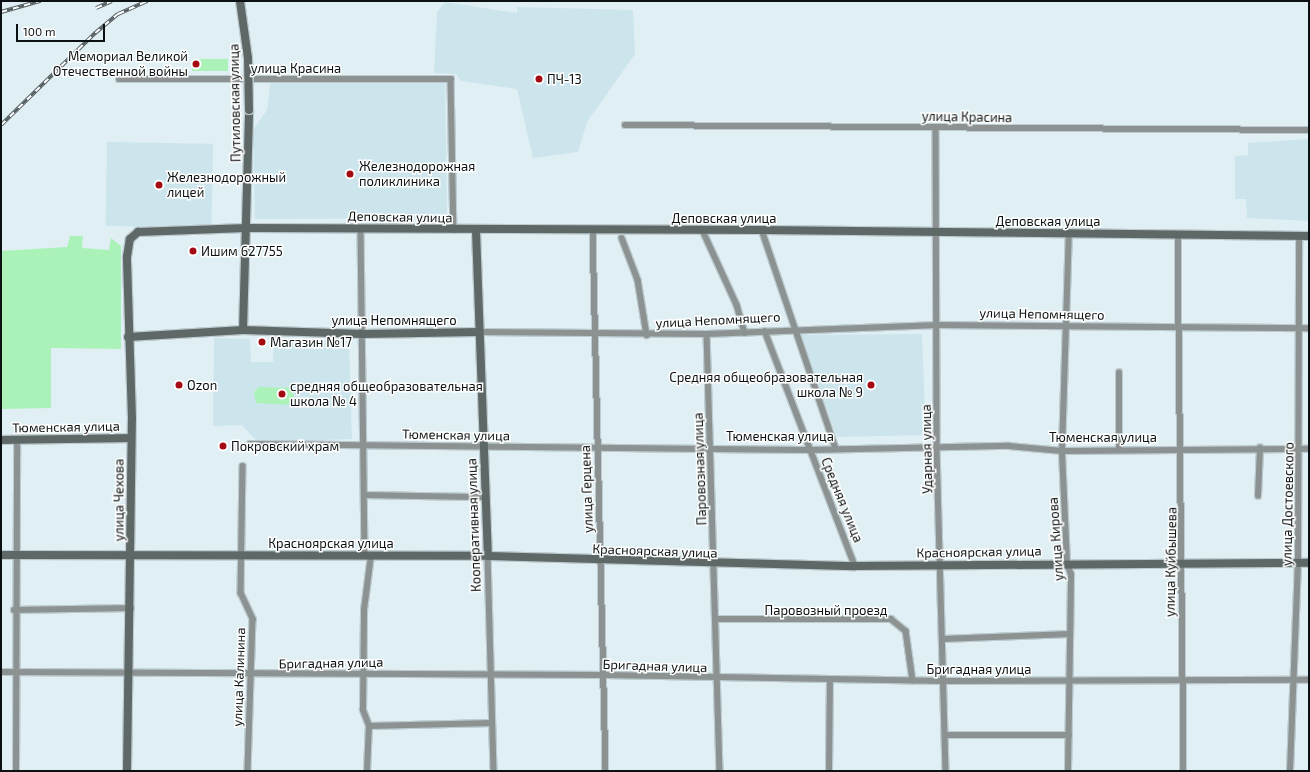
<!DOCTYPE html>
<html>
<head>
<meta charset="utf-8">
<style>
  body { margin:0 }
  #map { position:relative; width:1310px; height:772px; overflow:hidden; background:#dfeff4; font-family:"Exo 2",sans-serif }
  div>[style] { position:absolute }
  .built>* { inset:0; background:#cce5ec; transform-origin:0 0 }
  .green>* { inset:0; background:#abf2b8; transform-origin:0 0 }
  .roads { filter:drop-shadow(1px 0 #bdcbd0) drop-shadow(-1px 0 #bdcbd0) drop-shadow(0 1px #bdcbd0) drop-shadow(0 -1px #bdcbd0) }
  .street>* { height:5.5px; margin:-2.75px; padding:0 2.75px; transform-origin:2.75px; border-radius:2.75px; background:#8b9291 }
  .secondary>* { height:8px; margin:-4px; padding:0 4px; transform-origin:4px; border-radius:4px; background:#5e6866 }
  .rail>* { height:3.5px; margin-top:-1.75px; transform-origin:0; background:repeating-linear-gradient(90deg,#fff 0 6px,#535c5f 0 12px); box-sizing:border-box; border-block:1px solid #535c5f }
  .bridges { filter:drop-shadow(1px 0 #bdcbd0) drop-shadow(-1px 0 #bdcbd0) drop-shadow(0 1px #bdcbd0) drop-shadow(0 -1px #bdcbd0) }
  .secondary-bridge>* { height:8px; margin:-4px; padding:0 4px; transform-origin:4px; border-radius:4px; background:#5e6866 }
  .dots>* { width:11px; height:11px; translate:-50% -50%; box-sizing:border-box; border:2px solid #fff; border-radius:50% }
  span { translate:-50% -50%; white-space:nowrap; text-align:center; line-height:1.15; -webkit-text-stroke:3px #fff; paint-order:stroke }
  .poi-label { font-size:13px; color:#0b1112 }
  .right { translate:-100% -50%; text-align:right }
  .left { translate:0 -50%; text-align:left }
  .street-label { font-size:13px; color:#0b1112 }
  .frame { position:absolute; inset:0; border:2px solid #0b1112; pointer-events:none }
  .scale { position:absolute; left:16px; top:24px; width:89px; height:18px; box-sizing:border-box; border:2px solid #0b1112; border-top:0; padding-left:5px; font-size:12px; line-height:14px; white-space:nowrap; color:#0b1112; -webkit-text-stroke:3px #fff; paint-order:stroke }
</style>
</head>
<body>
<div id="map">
  <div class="built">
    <i style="clip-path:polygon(445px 2px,517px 13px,517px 7px,633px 10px,635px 54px,587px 122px,578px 152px,533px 158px,517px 89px,461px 81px,456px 74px,434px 73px,437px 12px)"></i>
    <i style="clip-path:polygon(271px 79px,445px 79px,447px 218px,255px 219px,253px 130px,267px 110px)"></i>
    <i style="clip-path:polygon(1309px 139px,1309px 221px,1247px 218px,1246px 199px,1235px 199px,1235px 156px,1248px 155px,1248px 143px)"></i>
    <i style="left:107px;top:142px;width:106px;height:84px;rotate:1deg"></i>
    <i style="clip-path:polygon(922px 334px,926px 435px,837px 437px,801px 335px)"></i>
    <i style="clip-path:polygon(214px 338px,250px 339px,251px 362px,273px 362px,274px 340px,349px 341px,352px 439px,258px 442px,242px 425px,213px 426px)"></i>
  </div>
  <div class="green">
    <i style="left:228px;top:59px;width:12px;height:36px;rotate:90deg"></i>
    <i style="clip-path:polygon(70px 236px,83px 236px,82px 248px,109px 250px,111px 238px,121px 246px,121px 349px,51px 348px,51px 408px,1px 409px,1px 251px,67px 247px)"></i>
    <i style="clip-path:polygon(259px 387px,292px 388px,295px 402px,291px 405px,256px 403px,254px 392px)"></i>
  </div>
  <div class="roads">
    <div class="street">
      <i style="left:119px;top:79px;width:332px"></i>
      <i style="left:451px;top:79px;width:151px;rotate:88.9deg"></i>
      <i style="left:625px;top:125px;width:684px;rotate:0.42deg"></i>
      <i style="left:936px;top:127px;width:322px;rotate:89.8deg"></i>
      <i style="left:937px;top:449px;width:322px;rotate:88.4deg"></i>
      <i style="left:361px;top:229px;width:326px;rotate:89.3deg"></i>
      <i style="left:762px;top:230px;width:231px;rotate:71.3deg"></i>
      <i style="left:593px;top:231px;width:540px;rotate:88.62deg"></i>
      <i style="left:703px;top:231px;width:81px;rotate:65.3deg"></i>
      <i style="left:737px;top:305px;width:29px;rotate:74deg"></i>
      <i style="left:1178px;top:234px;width:537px;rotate:89.36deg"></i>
      <i style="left:622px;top:238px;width:45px;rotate:69.1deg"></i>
      <i style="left:638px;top:280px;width:56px;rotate:80.7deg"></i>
      <i style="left:765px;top:331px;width:252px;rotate:69deg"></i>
      <i style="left:479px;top:332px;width:228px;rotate:0.5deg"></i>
      <i style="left:707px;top:334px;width:231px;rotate:-2.2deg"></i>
      <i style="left:938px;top:325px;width:371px;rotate:0.5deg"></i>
      <i style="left:707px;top:334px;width:437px;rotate:88.3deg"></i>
      <i style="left:250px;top:444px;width:560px;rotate:0.61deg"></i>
      <i style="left:810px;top:450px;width:199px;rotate:-1.2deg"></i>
      <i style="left:1009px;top:446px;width:53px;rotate:5.4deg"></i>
      <i style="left:1062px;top:451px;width:247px;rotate:-0.5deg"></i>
      <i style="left:1119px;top:450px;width:77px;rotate:-90deg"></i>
      <i style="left:243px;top:466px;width:127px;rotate:90.9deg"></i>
      <i style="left:241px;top:593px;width:29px;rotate:65deg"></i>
      <i style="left:253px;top:619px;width:152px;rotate:91.9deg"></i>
      <i style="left:366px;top:495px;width:119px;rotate:1deg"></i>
      <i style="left:1258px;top:496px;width:48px;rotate:-87.6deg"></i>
      <i style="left:488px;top:556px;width:215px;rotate:88.4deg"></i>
      <i style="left:14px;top:610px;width:117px;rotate:-1deg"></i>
      <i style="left:716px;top:619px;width:175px"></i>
      <i style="left:891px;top:619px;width:19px;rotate:39deg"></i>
      <i style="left:906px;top:631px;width:50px;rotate:82deg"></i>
      <i style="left:943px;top:639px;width:126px;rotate:-2.3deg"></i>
      <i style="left:1px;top:672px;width:604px;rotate:0.28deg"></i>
      <i style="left:605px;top:675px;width:338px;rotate:1deg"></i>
      <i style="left:943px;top:681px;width:366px;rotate:-0.2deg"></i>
      <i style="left:369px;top:726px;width:123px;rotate:-1.4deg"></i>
      <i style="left:946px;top:735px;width:123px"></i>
      <i style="left:16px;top:771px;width:330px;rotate:-89.8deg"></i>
      <i style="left:367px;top:771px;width:45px;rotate:-87.5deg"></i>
      <i style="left:369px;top:726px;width:17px;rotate:-111deg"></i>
      <i style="left:363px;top:710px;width:100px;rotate:-89.4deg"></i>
      <i style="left:364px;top:610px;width:55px;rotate:-82.7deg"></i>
      <i style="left:829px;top:771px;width:91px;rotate:-89.4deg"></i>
      <i style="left:1068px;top:771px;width:196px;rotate:-89.1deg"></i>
      <i style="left:1071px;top:575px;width:13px;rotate:-108deg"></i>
      <i style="left:1067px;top:563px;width:112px;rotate:-92.6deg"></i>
      <i style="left:1062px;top:451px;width:218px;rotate:-88.2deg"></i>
      <i style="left:1290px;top:771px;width:209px;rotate:-87.8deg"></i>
      <i style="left:1298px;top:562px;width:325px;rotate:-89.8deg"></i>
    </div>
    <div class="secondary">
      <i style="left:476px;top:231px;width:325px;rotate:87.9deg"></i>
      <i style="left:243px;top:330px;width:220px;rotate:-88.4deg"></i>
      <i style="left:128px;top:337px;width:115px;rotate:-3.5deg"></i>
      <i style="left:243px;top:330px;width:120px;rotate:1.9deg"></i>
      <i style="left:363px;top:334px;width:116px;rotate:-1deg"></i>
      <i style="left:1px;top:440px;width:130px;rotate:-0.9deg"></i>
      <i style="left:1px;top:555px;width:487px;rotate:0.1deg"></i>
      <i style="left:488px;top:556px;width:367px;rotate:1.6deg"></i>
      <i style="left:855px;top:566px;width:454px;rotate:-0.4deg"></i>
      <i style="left:127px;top:771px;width:352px;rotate:-89.2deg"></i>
      <i style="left:132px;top:419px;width:162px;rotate:-91.8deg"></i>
      <i style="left:127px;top:257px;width:18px;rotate:-81deg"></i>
      <i style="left:130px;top:239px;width:11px;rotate:-41deg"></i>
      <i style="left:138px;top:232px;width:108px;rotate:-2.1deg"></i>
      <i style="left:246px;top:228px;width:516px;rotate:0.22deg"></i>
      <i style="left:762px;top:230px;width:547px;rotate:0.63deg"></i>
    </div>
  </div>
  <div class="rail">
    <i style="left:96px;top:8px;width:17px;rotate:-24deg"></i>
    <i style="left:1px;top:12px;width:41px;rotate:-15.8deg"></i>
    <i style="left:1px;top:125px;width:132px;rotate:-44.4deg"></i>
    <i style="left:95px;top:33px;width:30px;rotate:-40deg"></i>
    <i style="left:118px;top:14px;width:32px;rotate:-24deg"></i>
  </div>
  <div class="bridges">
    <div class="secondary-bridge">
      <i style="left:240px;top:1px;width:58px;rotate:82deg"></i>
      <i style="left:248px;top:58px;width:52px;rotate:88.9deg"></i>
    </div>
  </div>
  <div class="dots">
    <i style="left:196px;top:64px;background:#a30a12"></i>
    <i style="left:539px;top:79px;background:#a30a12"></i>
    <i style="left:350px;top:174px;background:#a30a12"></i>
    <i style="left:159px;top:185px;background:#a30a12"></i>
    <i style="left:193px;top:251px;background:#a30a12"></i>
    <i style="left:262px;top:342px;background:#a30a12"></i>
    <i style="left:179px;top:385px;background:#a30a12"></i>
    <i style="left:871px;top:385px;background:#a30a12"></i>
    <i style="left:282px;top:394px;background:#a30a12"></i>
    <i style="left:223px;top:446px;background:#a30a12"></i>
  </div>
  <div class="poi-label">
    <span class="right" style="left:188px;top:64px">Мемориал Великой<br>Отечественной войны</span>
    <span class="left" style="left:547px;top:79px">ПЧ-13</span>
    <span class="left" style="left:359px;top:174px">Железнодорожная<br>поликлиника</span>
    <span class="left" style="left:167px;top:185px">Железнодорожный<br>лицей</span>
    <span class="left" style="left:201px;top:251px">Ишим 627755</span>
    <span class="left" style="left:270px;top:342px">Магазин №17</span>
    <span class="right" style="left:863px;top:385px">Средняя общеобразовательная<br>школа № 9</span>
    <span class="left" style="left:187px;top:385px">Ozon</span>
    <span class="left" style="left:290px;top:394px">средняя общеобразовательная<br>школа № 4</span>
    <span class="left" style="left:231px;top:446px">Покровский храм</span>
  </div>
  <div class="street-label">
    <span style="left:296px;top:68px">улица Красина</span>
    <span style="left:235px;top:103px;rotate:-91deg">Путиловская улица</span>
    <span style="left:967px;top:117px;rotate:1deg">улица Красина</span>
    <span style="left:400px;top:217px;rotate:1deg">Деповская улица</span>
    <span style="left:724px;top:218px">Деповская улица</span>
    <span style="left:1048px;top:221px">Деповская улица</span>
    <span style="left:1042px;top:314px;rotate:1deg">улица Непомнящего</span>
    <span style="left:394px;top:320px">улица Непомнящего</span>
    <span style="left:718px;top:320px;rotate:-3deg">улица Непомнящего</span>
    <span style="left:66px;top:427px;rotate:-1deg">Тюменская улица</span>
    <span style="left:456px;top:435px;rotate:1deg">Тюменская улица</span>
    <span style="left:780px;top:436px">Тюменская улица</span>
    <span style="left:1103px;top:437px">Тюменская улица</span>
    <span style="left:927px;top:449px;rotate:-91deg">Ударная улица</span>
    <span style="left:700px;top:469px;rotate:-92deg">Паровозная улица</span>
    <span style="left:587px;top:489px;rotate:-92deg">улица Герцена</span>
    <span style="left:119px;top:500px;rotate:-90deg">улица Чехова</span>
    <span style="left:842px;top:500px;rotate:68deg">Средняя улица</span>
    <span style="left:1288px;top:504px;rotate:-89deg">улица Достоевского</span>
    <span style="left:474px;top:525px;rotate:-92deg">Кооперативная улица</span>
    <span style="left:1056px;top:539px;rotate:-94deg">улица Кирова</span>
    <span style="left:331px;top:543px">Красноярская улица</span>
    <span style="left:655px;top:551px;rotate:2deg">Красноярская улица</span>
    <span style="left:979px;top:552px;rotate:-1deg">Красноярская улица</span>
    <span style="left:1171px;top:562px;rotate:-89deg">улица Куйбышева</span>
    <span style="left:826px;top:610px">Паровозный проезд</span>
    <span style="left:331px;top:663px;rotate:-1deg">Бригадная улица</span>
    <span style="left:655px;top:666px;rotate:2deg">Бригадная улица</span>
    <span style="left:979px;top:669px">Бригадная улица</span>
    <span style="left:239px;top:677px;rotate:-88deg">улица Калинина</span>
  </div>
  <div class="frame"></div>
  <div class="scale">100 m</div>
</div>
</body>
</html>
